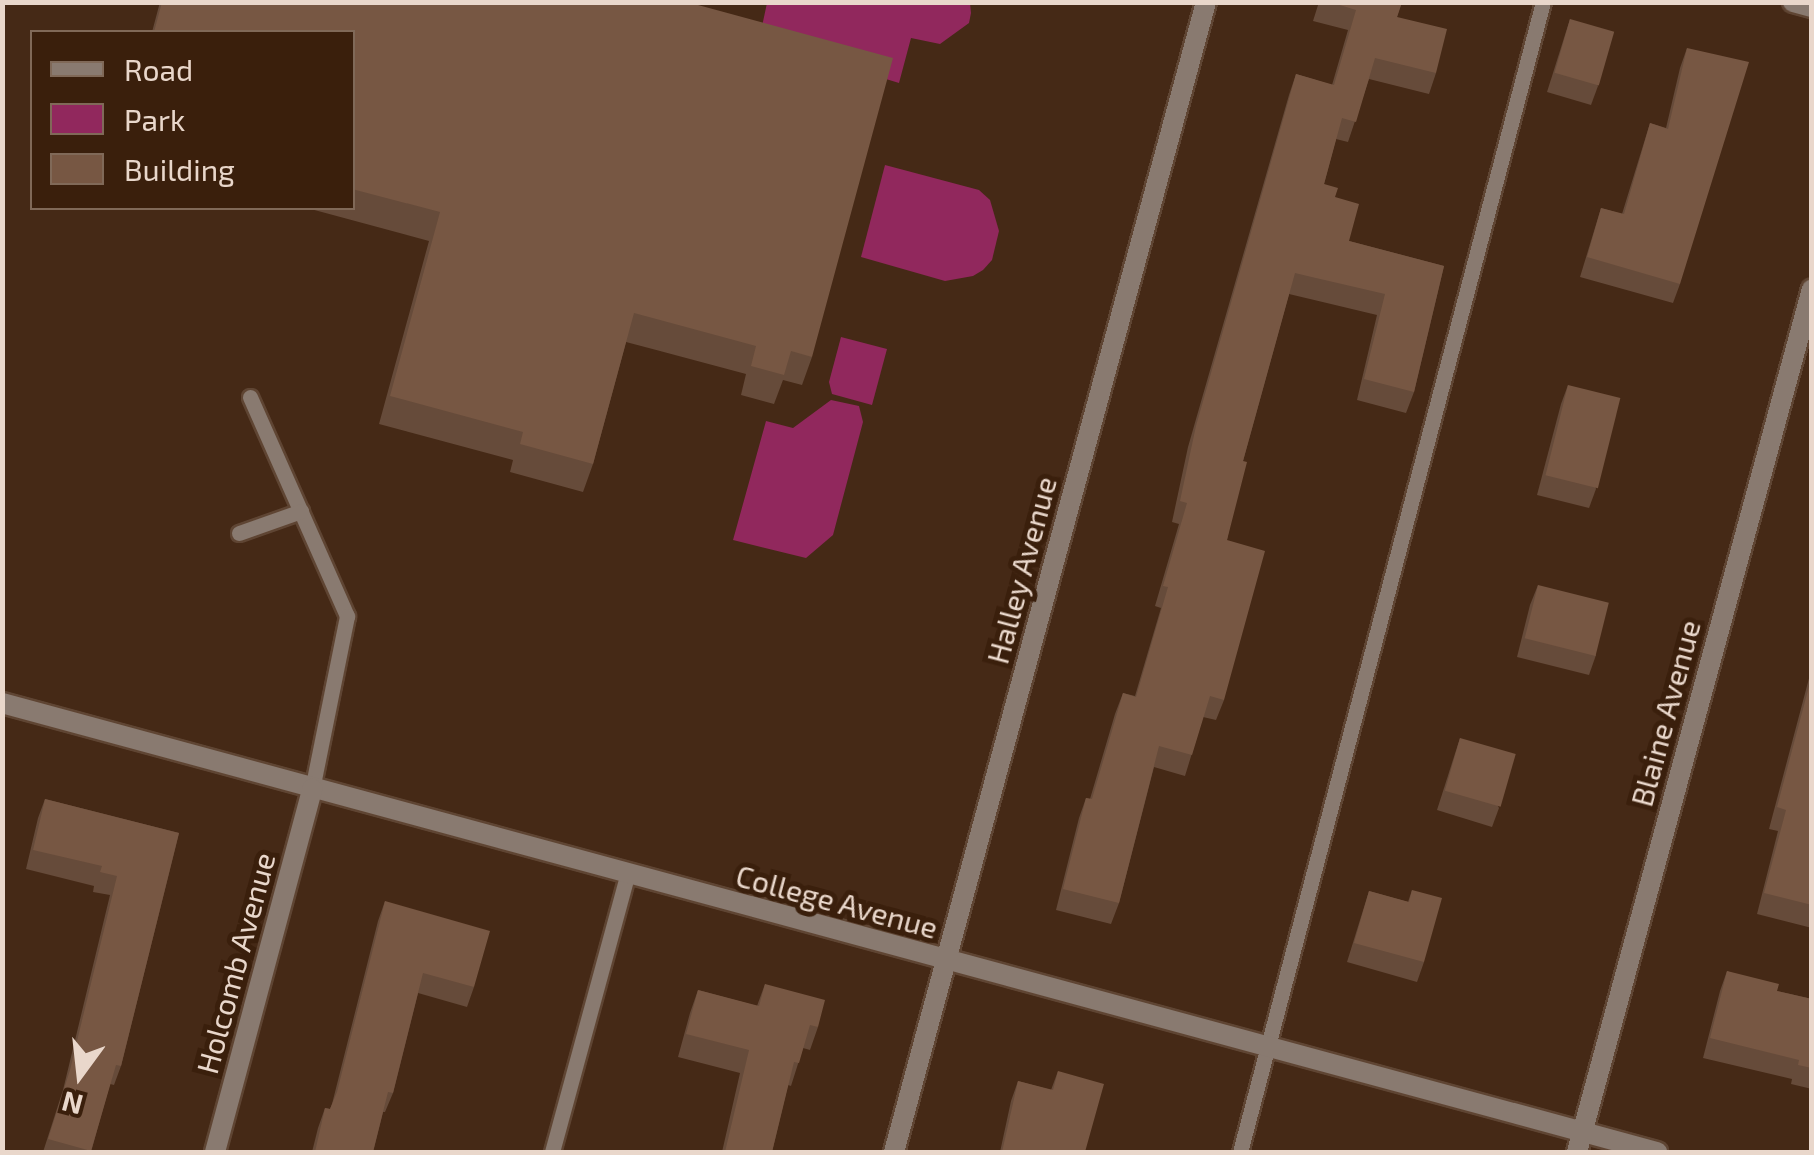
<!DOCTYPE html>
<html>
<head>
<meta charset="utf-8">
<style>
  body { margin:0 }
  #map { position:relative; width:1814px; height:1155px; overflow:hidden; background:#452916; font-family:"Exo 2",sans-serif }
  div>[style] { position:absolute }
  .green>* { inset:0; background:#91285d }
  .roads { filter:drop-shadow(2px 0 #5f4533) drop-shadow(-2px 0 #5f4533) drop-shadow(0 2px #5f4533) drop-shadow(0 -2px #5f4533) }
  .service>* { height:15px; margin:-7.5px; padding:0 7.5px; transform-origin:7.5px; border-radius:7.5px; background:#897a70 }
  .minor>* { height:20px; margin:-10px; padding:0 10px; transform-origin:10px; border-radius:10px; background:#897a70 }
  .wall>* { inset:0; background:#664b3a }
  .building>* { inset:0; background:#775743; transform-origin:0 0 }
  span { translate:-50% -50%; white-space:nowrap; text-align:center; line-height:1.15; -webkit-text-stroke:10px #3a1f0c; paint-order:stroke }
  .street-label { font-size:30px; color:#e9d7cb }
  .frame { position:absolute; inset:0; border:5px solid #e9d7cb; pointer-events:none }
  .legend { position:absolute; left:30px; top:30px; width:325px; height:180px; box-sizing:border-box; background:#3a1f0c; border:2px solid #806958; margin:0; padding:12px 18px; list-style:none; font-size:30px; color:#e9d7cb }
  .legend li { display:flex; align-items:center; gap:20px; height:50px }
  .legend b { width:50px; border:2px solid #806958 }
  .north { position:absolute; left:30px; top:1025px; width:100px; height:100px; -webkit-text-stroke:8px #3a1f0c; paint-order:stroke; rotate:195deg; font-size:28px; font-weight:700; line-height:40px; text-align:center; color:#e9d7cb }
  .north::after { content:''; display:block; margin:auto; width:35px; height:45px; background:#e9d7cb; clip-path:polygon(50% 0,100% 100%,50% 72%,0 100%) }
</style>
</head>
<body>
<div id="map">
  <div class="green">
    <i style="clip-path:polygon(767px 3px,970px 3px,971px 13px,969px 23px,940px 44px,911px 38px,899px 83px,759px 40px)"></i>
    <i style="clip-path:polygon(885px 165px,979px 190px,990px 200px,999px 231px,992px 260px,983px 270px,973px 276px,945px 281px,861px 257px)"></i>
    <i style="clip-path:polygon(841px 337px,887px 349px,872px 405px,832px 394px,829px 382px)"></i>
    <i style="clip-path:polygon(831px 400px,859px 406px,863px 422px,833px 535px,806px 558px,733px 540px,766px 421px,793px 428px)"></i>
  </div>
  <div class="roads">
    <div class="service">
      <i style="left:250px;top:397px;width:240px;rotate:66.1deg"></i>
      <i style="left:347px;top:616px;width:177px;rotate:101.4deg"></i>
      <i style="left:239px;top:533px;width:66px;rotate:-19.5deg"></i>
      <i style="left:552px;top:1152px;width:287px;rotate:-74.8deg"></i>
      <i style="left:1240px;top:1152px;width:1189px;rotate:-75.24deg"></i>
    </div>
    <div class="minor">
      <i style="left:1793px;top:2px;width:20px;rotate:15deg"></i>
      <i style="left:2px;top:703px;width:1715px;rotate:15.18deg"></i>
      <i style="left:215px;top:1152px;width:376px;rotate:-75deg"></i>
      <i style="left:894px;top:1152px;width:1192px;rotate:-74.82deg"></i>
      <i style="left:1577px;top:1152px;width:894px;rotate:-74.77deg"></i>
    </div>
  </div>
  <div class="wall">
    <i style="clip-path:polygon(160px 2px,687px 2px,812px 357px,802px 385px,783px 380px,774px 404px,741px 395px,746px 374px,626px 342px,593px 464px,583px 492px,510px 472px,513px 460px,379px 424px,429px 241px,307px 208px,352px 208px,352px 32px,152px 32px)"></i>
    <i style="clip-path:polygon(1319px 2px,1402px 2px,1397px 17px,1436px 73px,1429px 94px,1369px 79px,1348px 142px,1336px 139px,1324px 184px,1335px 197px,1349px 241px,1444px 266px,1414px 392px,1406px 413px,1357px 400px,1377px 315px,1289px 294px,1243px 461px,1227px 540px,1224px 700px,1216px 720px,1203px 717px,1185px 776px,1154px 767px,1119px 903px,1111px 924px,1056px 910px,1079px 818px,1086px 798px,1090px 799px,1115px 714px,1123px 693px,1135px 696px,1161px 608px,1155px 606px,1179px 524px,1172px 522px,1188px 447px,1289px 95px,1296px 74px,1332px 85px,1348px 30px,1313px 21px)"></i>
    <i style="clip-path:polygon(1570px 19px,1598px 86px,1591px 105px,1547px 92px)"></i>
    <i style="clip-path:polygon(1687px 48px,1680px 284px,1673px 303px,1580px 277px,1601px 208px,1622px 214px,1650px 123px,1666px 128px,1680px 68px)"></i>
    <i style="clip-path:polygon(1568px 385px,1596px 489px,1589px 508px,1537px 495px,1561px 404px)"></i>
    <i style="clip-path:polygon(1538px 585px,1596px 655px,1589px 675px,1517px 657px,1530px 605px)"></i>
    <i style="clip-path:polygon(1812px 667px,1812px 928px,1757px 914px,1778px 831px,1769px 829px)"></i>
    <i style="clip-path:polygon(1460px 738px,1499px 808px,1492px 827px,1437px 810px)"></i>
    <i style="clip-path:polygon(45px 799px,179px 833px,121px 1066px,114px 1085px,110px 1084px,91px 1152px,43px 1152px,63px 1090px,110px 895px,93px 892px,94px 886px,26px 869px,38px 818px)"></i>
    <i style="clip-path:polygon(1412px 890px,1424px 962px,1417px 982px,1347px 962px,1369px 891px,1408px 902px)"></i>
    <i style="clip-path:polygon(385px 901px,474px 987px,467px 1007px,418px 993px,393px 1093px,385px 1112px,383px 1112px,373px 1152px,312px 1152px,318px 1128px,325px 1108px,330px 1109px,332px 1104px,378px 921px)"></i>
    <i style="clip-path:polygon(1727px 971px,1777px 991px,1812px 999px,1812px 1089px,1791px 1084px,1792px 1079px,1703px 1058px,1720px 991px)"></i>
    <i style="clip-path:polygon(765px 984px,818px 1027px,810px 1050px,803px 1048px,791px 1086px,788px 1085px,772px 1152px,722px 1152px,740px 1073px,678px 1057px,690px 1013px,698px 990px,757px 1006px)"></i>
    <i style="clip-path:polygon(1058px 1071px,1085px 1152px,1000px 1152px,1011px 1101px,1018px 1081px,1051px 1090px)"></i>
  </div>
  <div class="building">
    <i style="clip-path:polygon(162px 2px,687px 2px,893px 58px,812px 357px,791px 351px,784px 375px,751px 366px,756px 346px,634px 313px,593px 464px,520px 444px,523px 432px,390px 396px,440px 212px,352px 189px,352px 32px,154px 32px)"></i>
    <i style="clip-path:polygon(1330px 2px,1402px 2px,1397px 17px,1447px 29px,1436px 73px,1375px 58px,1356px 122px,1342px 118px,1324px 184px,1338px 188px,1335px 197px,1359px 204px,1349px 241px,1444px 266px,1414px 392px,1364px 379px,1385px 294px,1295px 273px,1243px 461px,1247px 462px,1227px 540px,1265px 551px,1224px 700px,1210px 696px,1192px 755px,1159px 746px,1119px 903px,1063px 889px,1086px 798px,1092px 799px,1123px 693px,1136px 697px,1168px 587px,1163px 586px,1187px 503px,1180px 501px,1196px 426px,1296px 74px,1334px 85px,1356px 10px)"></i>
    <i style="left:1570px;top:19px;width:46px;height:56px;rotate:16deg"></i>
    <i style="clip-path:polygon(1687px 48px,1749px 62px,1680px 284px,1587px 257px,1601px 208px,1624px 214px,1650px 123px,1668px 129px)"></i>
    <i style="left:1568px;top:385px;width:54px;height:93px;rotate:14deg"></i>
    <i style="left:1538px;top:585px;width:73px;height:55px;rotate:14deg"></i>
    <i style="clip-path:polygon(1812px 675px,1812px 905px,1764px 893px,1786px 810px,1777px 807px)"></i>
    <i style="left:1460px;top:738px;width:58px;height:55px;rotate:16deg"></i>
    <i style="clip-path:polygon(45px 799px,179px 833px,121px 1066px,116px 1065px,91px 1151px,48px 1139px,70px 1070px,117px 876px,100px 872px,102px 866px,33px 850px)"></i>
    <i style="clip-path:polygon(1412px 890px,1442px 898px,1424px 962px,1354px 943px,1369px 891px,1409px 902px)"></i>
    <i style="clip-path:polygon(385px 901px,490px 931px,474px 987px,423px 973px,393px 1093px,388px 1092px,373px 1152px,315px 1152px,325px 1108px,330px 1109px,337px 1092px)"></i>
    <i style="clip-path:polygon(1727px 971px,1779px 984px,1777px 991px,1812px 999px,1812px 1068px,1798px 1065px,1799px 1060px,1710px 1038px)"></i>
    <i style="clip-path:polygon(765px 984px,825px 1000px,818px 1027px,810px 1025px,799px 1063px,794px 1062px,772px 1152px,725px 1152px,749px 1050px,686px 1034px,698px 990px,759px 1006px)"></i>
    <i style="clip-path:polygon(1058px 1071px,1104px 1084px,1085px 1152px,1002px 1152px,1018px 1081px,1053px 1090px)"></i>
  </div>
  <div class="street-label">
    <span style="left:1021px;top:570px;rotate:-75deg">Halley Avenue</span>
    <span style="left:1665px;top:713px;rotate:-75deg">Blaine Avenue</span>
    <span style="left:837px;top:901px;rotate:15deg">College Avenue</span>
    <span style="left:235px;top:963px;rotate:-75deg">Holcomb Avenue</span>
  </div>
  <div class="frame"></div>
  <ul class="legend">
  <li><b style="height:12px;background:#897a70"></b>Road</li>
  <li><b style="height:28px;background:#91285d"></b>Park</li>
  <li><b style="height:28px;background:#775743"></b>Building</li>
  </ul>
  <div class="north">N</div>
</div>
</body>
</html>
